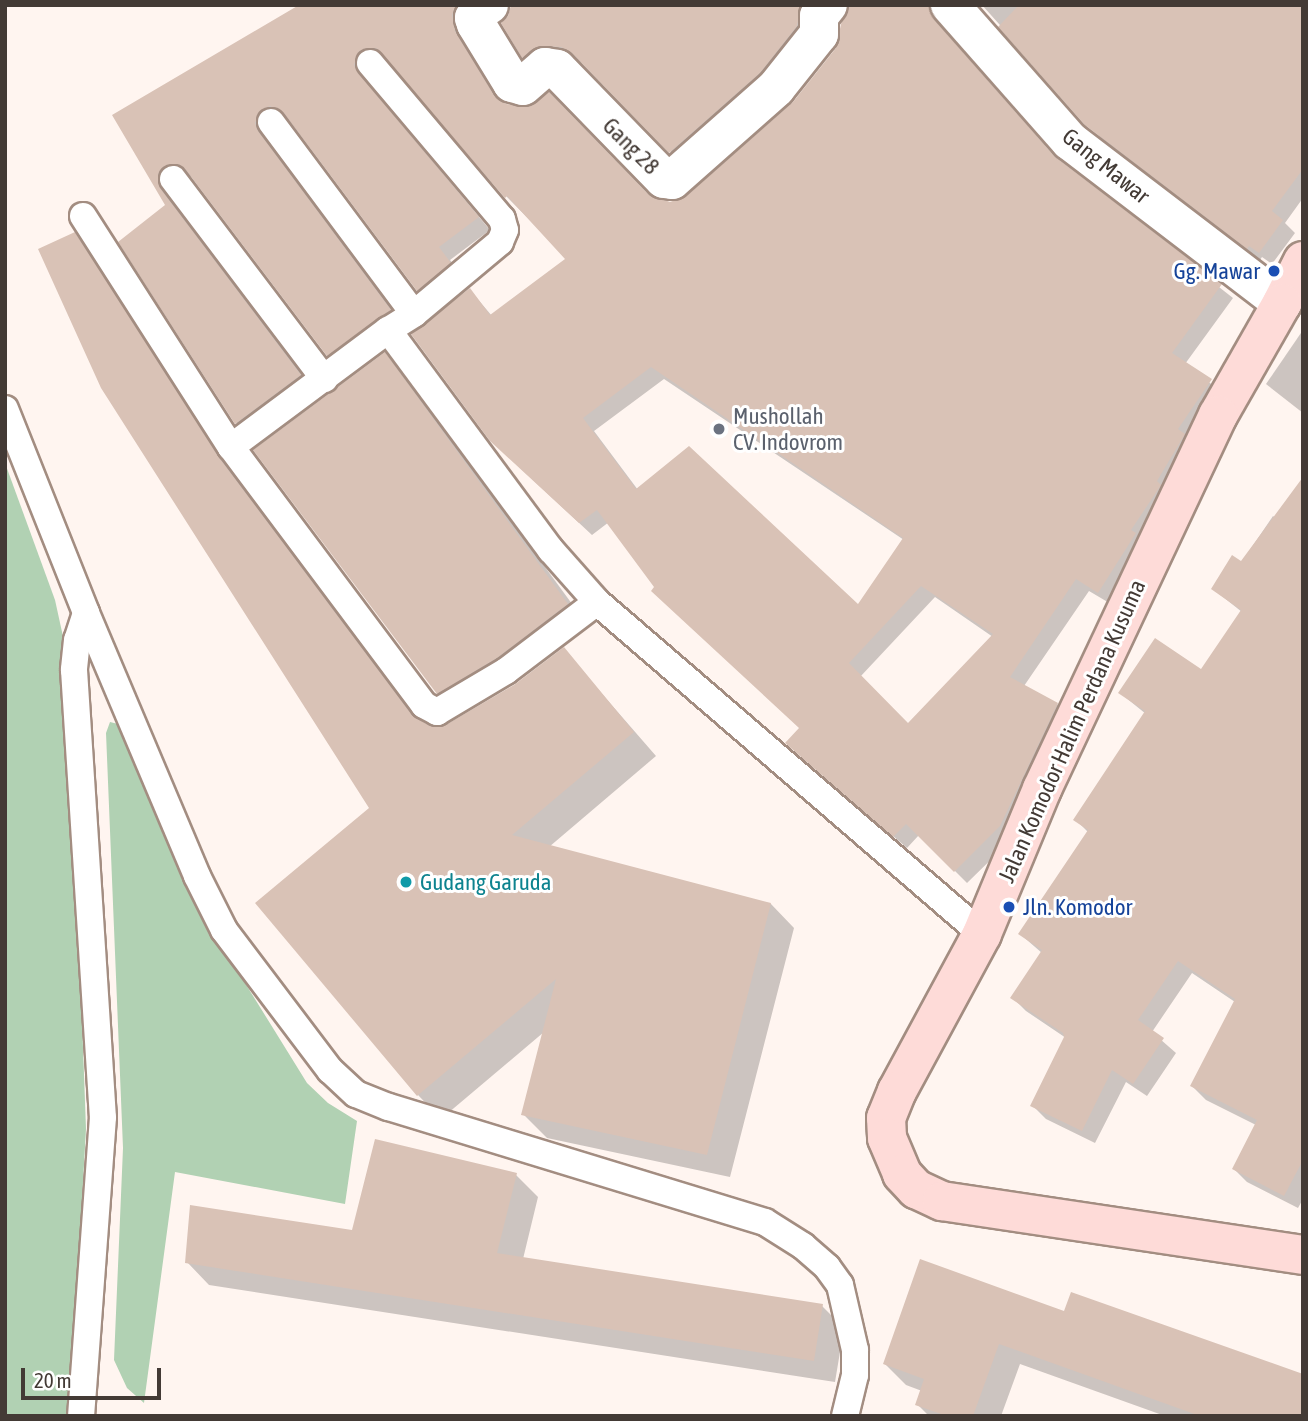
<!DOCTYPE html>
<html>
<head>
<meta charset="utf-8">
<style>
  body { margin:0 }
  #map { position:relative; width:1308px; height:1421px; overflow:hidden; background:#fff5f0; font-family:"Asap Condensed",sans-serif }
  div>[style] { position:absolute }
  .green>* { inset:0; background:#b1d1b3 }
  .shadow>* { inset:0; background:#0003 }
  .building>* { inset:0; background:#d9c2b6 }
  .roads { filter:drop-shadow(2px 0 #a38d81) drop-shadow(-2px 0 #a38d81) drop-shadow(0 2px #a38d81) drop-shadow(0 -2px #a38d81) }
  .lane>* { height:26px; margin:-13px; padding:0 13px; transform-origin:13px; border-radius:13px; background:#fff }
  .street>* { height:38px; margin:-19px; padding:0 19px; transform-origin:19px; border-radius:19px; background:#fff }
  .secondary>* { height:38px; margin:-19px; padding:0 19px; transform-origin:19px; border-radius:19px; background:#fedbd8 }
  .dots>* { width:19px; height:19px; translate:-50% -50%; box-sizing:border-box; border:4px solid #fff; border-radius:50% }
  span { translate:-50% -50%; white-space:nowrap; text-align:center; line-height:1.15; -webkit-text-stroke:6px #fff; paint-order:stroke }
  .street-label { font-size:23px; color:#433a35 }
  .transit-label { font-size:23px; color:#164399 }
  .right { translate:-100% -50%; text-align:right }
  .left { translate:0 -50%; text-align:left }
  .worship-label { font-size:23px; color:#5b616d }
  .culture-label { font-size:23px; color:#0d838f }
  .frame { position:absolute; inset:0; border:7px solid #433a35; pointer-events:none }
  .scale { position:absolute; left:21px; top:1368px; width:140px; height:32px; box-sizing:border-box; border:4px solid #433a35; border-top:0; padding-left:9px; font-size:21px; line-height:24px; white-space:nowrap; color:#433a35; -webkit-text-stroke:5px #fff; paint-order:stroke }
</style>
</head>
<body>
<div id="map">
  <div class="green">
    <i style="clip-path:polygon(5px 463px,55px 600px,69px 664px,86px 1129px,70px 1416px,5px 1415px)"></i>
    <i style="clip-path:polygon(110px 722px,122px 725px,211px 928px,307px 1083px,328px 1103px,357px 1121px,345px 1204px,175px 1172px,144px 1403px,127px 1388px,114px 1360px,123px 1148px,106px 733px)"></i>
  </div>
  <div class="shadow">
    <i style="clip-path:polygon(evenodd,302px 5px,480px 5px,465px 38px,503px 104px,648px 196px,670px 204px,687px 198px,794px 103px,838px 48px,851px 5px,945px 5px,940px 23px,946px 34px,1058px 161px,1233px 298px,1185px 364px,1223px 393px,1111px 604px,1089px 591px,1024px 686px,1057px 704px,1070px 717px,1012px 839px,967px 883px,919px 835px,907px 848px,799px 755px,801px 729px,657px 587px,609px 522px,592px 535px,504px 453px,470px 290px,492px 316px,568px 259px,506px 196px,389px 60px,372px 64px,366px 79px,370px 87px,490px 230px,450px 260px,462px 276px,430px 302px,289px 120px,273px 122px,267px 137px,270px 146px,402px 323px,340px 367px,193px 176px,177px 178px,170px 187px,172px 203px,312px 388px,249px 436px,237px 423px,121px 242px,167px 206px,115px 116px,302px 5px,664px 379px,904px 540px,859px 607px,638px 490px,594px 431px,664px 379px,302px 5px,935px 597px,993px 637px,908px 726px,860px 677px,935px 597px)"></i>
    <i style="clip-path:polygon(512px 5px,822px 5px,809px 39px,683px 164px,586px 65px,575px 59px,553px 58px,536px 69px,524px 57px,510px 17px)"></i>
    <i style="clip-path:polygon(982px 5px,1303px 5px,1303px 198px,1285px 223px,1295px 233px,1272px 264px,1262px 257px,1260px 260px,1100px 137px)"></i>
    <i style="clip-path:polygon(74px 234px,98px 258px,242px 482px,425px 725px,446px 727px,515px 686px,563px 649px,656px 756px,549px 847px,771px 904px,794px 928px,730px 1177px,547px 1138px,523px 1114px,544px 1032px,441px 1119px,418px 1095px,258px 903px,371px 808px)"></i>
    <i style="clip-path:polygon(1303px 330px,1303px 413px,1266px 384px)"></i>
    <i style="clip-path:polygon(385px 354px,403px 373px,586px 623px,457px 712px,438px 693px)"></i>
    <i style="clip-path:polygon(1273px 516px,1277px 519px,1303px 1053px,1303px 1199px,1298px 1208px,1247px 1182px,1234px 1169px,1256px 1125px,1206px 1100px,1192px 1086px,1235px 1002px,1192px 973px,1152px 1032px,1176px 1053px,1147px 1096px,1126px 1082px,1095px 1143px,1046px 1119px,1032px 1105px,1066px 1038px,1026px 1011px,1012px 997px,1042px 953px,1020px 934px,1088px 832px,1076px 820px,1146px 714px,1120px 693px,1202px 671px,1242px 612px,1213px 589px,1241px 563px)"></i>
    <i style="clip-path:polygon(516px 1175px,538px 1197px,523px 1259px,822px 1306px,844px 1328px,835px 1382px,209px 1285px,187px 1262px,354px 1232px)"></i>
    <i style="clip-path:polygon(1065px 1313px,1303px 1416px,1165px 1416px,1020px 1364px,1001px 1416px,929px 1416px,917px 1404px,922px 1391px,906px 1385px,885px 1364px)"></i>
  </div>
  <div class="building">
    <i style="clip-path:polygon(evenodd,299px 5px,456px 5px,452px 15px,455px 31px,494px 95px,506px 104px,527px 107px,549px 92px,648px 194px,670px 202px,686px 196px,793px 102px,836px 48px,841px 24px,849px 5px,929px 5px,934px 19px,1054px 156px,1222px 284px,1172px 353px,1212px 379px,1178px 429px,1185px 434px,1157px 481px,1161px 485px,1131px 530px,1136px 533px,1098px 593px,1076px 579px,1010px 677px,1058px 703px,1000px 826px,954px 872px,906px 824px,893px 837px,785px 743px,799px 728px,651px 591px,654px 587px,597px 510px,579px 523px,490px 441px,411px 334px,470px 288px,490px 315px,565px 259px,507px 196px,505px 198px,376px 48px,359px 51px,354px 65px,358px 73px,479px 217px,439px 247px,451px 263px,417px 291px,284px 113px,270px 106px,261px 110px,255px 123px,258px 131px,391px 310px,327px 356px,186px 170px,170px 164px,158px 174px,160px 188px,301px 375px,235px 424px,118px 242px,165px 205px,112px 115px,299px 5px,651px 367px,903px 538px,858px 604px,689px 446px,636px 489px,583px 418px,651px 367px,299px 5px,921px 586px,993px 634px,908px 723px,849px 663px,921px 586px)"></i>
    <i style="clip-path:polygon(511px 5px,801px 5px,797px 26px,760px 73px,669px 153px,572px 53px,561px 47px,540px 46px,522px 58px,501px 23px,508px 16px)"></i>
    <i style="clip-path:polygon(1019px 5px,1303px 5px,1303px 169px,1272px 211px,1283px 220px,1259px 253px,1249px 246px,1247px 249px,1085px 125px,998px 27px)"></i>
    <i style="clip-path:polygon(75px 232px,218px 456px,412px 715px,430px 726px,444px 726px,514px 685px,564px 647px,634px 732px,512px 835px,771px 903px,707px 1155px,521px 1115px,556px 979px,417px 1096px,255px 903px,369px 808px,101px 388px,38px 249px)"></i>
    <i style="clip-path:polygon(385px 352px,568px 604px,497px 658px,437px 694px,253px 450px)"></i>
    <i style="clip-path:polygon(1303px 477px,1303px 1160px,1284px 1196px,1232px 1169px,1257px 1120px,1190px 1086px,1235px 999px,1178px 961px,1138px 1020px,1164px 1038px,1133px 1084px,1112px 1070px,1082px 1131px,1030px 1106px,1064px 1037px,1063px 1033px,1010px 998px,1042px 950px,1018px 934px,1088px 830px,1073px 820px,1145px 711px,1118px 693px,1155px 638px,1201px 669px,1241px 610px,1211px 589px,1232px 555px,1241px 561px)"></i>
    <i style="clip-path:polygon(375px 1139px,517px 1173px,497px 1253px,823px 1304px,814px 1361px,185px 1263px,190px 1205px,352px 1230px)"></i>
    <i style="clip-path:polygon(920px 1259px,1064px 1311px,1071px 1292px,1303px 1374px,1303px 1416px,1200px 1416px,999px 1344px,973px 1416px,947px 1416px,915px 1405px,924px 1379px,883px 1364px)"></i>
  </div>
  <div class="roads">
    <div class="lane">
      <i style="left:370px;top:63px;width:204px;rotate:49.8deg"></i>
      <i style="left:502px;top:219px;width:11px;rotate:75deg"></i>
      <i style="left:505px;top:230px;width:13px;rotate:113deg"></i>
      <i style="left:500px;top:242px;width:112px;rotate:140.1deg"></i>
      <i style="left:414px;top:314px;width:31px;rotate:148deg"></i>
      <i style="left:388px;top:330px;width:274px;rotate:53.5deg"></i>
      <i style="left:551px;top:550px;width:69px;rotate:48.5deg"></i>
      <i style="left:597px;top:602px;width:508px;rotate:40.77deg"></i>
      <i style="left:271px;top:122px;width:239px;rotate:53.3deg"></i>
      <i style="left:173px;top:179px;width:251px;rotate:52.9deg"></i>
      <i style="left:83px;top:216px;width:274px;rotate:57.4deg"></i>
      <i style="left:388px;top:330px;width:196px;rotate:143.3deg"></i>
      <i style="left:231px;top:447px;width:322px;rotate:53.2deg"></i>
      <i style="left:424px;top:705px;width:15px;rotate:28deg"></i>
      <i style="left:437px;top:712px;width:80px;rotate:-30.7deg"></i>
      <i style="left:506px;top:671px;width:114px;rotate:-37.2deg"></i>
      <i style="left:5px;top:409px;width:219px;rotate:68.3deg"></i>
      <i style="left:86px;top:613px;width:28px;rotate:108deg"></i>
      <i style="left:77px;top:640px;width:30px;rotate:96deg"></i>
      <i style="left:74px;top:670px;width:448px;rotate:86.3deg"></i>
      <i style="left:103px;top:1117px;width:300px;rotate:94.2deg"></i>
      <i style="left:86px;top:613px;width:285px;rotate:67.1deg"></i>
      <i style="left:197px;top:876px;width:60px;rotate:63.4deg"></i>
      <i style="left:224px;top:930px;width:176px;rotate:52.9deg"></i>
      <i style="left:330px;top:1070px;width:35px;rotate:43deg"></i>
      <i style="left:356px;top:1094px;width:35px;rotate:22deg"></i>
      <i style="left:389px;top:1107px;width:393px;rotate:17deg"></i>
      <i style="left:765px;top:1222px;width:45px;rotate:32.3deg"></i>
      <i style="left:803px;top:1246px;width:32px;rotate:41deg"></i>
      <i style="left:827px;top:1267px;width:22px;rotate:54deg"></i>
      <i style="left:840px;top:1285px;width:67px;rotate:77deg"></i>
      <i style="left:855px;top:1350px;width:25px;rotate:90deg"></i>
      <i style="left:855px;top:1375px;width:42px;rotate:103.7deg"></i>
    </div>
    <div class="street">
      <i style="left:489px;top:5px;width:10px;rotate:151deg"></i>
      <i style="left:480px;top:10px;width:10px;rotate:127deg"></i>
      <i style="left:474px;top:18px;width:6px;rotate:72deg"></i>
      <i style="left:476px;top:24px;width:69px;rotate:58.6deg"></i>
      <i style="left:512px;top:83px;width:11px;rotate:15deg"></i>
      <i style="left:523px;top:86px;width:29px;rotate:-41deg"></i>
      <i style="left:545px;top:67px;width:12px;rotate:9deg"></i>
      <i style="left:557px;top:69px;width:153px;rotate:45.8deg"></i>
      <i style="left:664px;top:179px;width:8px;rotate:7deg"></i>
      <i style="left:672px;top:180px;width:139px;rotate:-41.5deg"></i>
      <i style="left:776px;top:88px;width:69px;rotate:-51.5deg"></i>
      <i style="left:819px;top:34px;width:18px;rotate:-90deg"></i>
      <i style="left:819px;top:16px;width:14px;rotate:-51deg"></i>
      <i style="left:950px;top:5px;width:181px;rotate:48.6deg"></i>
      <i style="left:1070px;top:141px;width:267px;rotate:37.4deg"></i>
    </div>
    <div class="secondary">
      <i style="left:1303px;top:261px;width:47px;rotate:116.6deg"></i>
      <i style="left:1282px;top:303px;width:129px;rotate:119.7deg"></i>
      <i style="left:1218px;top:415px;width:413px;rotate:115.2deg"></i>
      <i style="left:1042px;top:789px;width:157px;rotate:112.5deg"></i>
      <i style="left:982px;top:934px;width:179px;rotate:118.4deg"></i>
      <i style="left:897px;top:1091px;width:29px;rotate:112deg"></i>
      <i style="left:886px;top:1118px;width:20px;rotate:87deg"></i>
      <i style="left:887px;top:1138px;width:39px;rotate:67deg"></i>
      <i style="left:902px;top:1174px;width:21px;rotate:47deg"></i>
      <i style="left:916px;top:1189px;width:29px;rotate:25deg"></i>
      <i style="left:942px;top:1201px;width:365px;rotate:8.5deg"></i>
    </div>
  </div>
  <div class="dots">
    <i style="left:1274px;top:271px;background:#1a4fb4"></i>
    <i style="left:719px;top:429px;background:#6b7280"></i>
    <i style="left:406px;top:882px;background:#0f9aa8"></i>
    <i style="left:1009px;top:907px;background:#1a4fb4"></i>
  </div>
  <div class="street-label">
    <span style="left:631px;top:146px;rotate:45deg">Gang 28</span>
    <span style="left:1106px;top:166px;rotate:39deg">Gang Mawar</span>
    <span style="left:1072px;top:731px;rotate:-66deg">Jalan Komodor Halim Perdana Kusuma</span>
  </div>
  <div class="transit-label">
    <span class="right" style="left:1260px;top:271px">Gg. Mawar</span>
    <span class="left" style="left:1023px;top:907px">Jln. Komodor</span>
  </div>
  <div class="worship-label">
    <span class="left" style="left:733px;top:429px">Mushollah<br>CV. Indovrom</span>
  </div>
  <div class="culture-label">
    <span class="left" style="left:420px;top:882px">Gudang Garuda</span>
  </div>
  <div class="frame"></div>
  <div class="scale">20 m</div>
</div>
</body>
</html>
